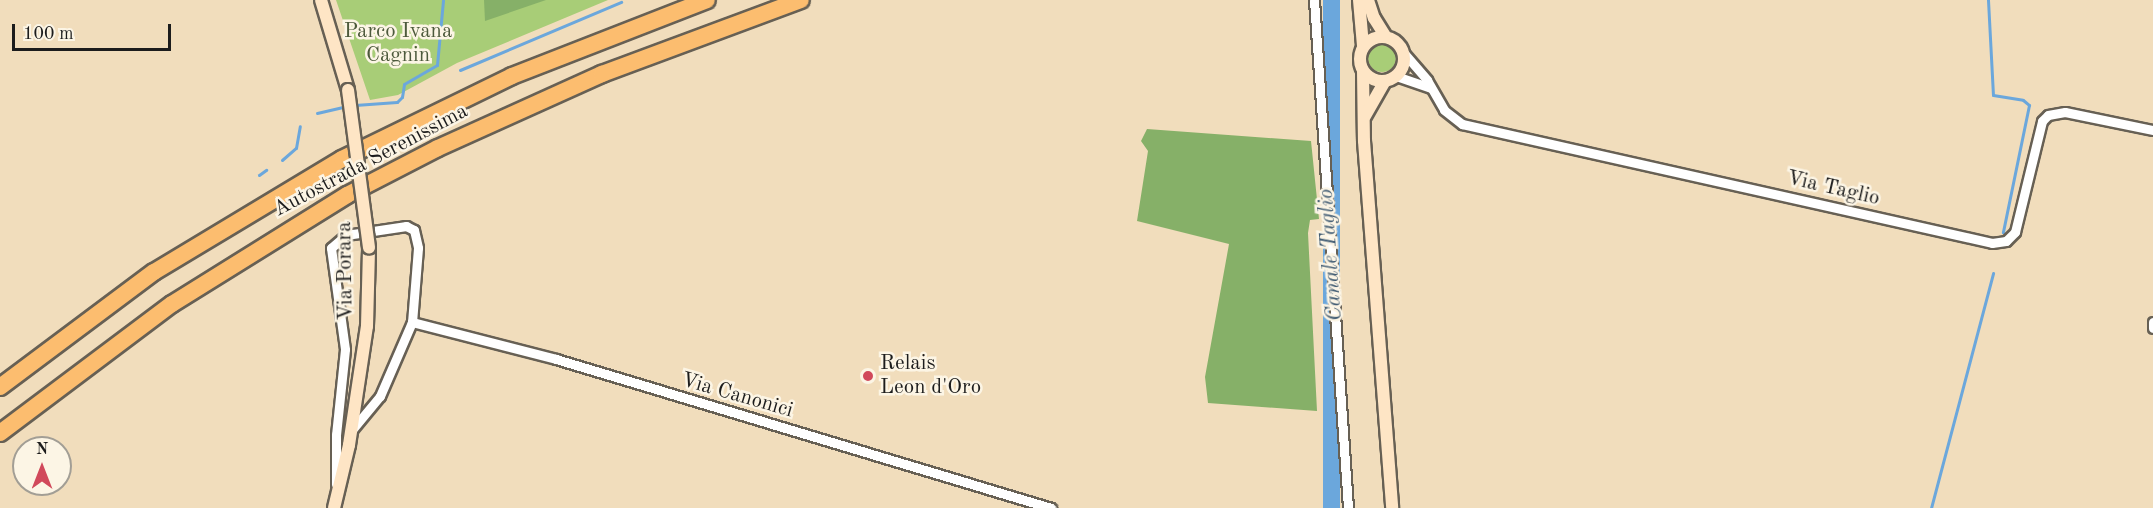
<!DOCTYPE html>
<html>
<head>
<meta charset="utf-8">
<style>
  body { margin:0 }
  #map { position:relative; width:2153px; height:508px; overflow:hidden; background:#f1ddbc; font-family:"Old Standard TT",serif }
  div>[style] { position:absolute }
  .green>* { inset:0; background:#a8cd77 }
  .round { border-radius:50% }
  .forest>* { inset:0; background:#86b068 }
  .water>* { inset:0; background:#6ba7dc; transform-origin:0 0 }
  .stream>* { height:3px; margin:-1.5px; padding:0 1.5px; transform-origin:1.5px; border-radius:1.5px; background:#6ba7dc }
  .roads { filter:drop-shadow(2px 0 #676054) drop-shadow(-2px 0 #676054) drop-shadow(0 2px #676054) drop-shadow(0 -2px #676054) }
  .street>* { height:9px; margin:-4.5px; padding:0 4.5px; transform-origin:4.5px; border-radius:4.5px; background:#fff }
  .secondary>* { height:12px; margin:-6px; padding:0 6px; transform-origin:6px; border-radius:6px; background:#fee5c5 }
  .secondary>.ring { margin:-6px; padding:0; box-sizing:content-box; background:none; border:12px solid #fee5c5; border-radius:50% }
  .highway>* { height:16px; margin:-8px; padding:0 8px; transform-origin:8px; border-radius:8px; background:#fcbd6f }
  .bridges { filter:drop-shadow(2px 0 #676054) drop-shadow(-2px 0 #676054) drop-shadow(0 2px #676054) drop-shadow(0 -2px #676054) }
  .secondary-bridge>* { height:12px; margin:-6px; padding:0 6px; transform-origin:6px; border-radius:6px; background:#fee5c5 }
  .dots>* { width:16px; height:16px; translate:-50% -50%; box-sizing:border-box; border:3px solid #fcf5e5; border-radius:50% }
  span { translate:-50% -50%; white-space:nowrap; text-align:center; line-height:1.15; -webkit-text-stroke:5px #fcf5e5; paint-order:stroke }
  .park-label { font-size:21px; color:#4d5a3c }
  .street-label { font-size:21px; color:#1c1c1c }
  .poi-label { font-size:21px; color:#1c1c1c }
  .left { translate:0 -50%; text-align:left }
  .water-label { font-size:22px; color:#405b72; font-style:italic }
  .north { position:absolute; left:12px; top:436px; width:60px; height:60px; box-sizing:border-box; background:#fcf5e5; border:2px solid #a29e95; border-radius:50%; rotate:0deg; font-size:16px; font-weight:700; line-height:24px; text-align:center; color:#1c1c1c }
  .north::after { content:''; display:block; margin:auto; width:21px; height:27px; background:#d1495b; clip-path:polygon(50% 0,100% 100%,50% 72%,0 100%) }
  .scale { position:absolute; left:12px; top:24px; width:159px; height:27px; box-sizing:border-box; border:3px solid #1c1c1c; border-top:0; padding-left:8px; font-size:18px; line-height:21px; white-space:nowrap; color:#1c1c1c; -webkit-text-stroke:4px #fcf5e5; paint-order:stroke }
</style>
</head>
<body>
<div id="map">
  <div class="green">
    <i style="clip-path:polygon(336px 0,608px 0,457px 63px,398px 95px,370px 100px)"></i>
    <i class="round" style="left:1368px;top:44px;width:28px;height:28px"></i>
  </div>
  <div class="forest">
    <i style="clip-path:polygon(484px 0,546px 0,485px 21px)"></i>
    <i style="clip-path:polygon(1147px 129px,1311px 141px,1319px 219px,1310px 220px,1308px 233px,1317px 411px,1208px 403px,1205px 377px,1229px 244px,1137px 221px,1148px 151px,1141px 141px)"></i>
  </div>
  <div class="water">
    <i style="left:1323px;top:0;width:17px;height:509px"></i>
  </div>
  <div class="stream">
    <i style="left:1988px;top:0;width:95px;rotate:87deg"></i>
    <i style="left:1993px;top:95px;width:30px;rotate:9deg"></i>
    <i style="left:2023px;top:100px;width:8px;rotate:40deg"></i>
    <i style="left:2029px;top:105px;width:130px;rotate:101.6deg"></i>
    <i style="left:460px;top:70px;width:175px;rotate:-22.9deg"></i>
    <i style="left:355px;top:105px;width:42px;rotate:-4.1deg"></i>
    <i style="left:397px;top:102px;width:7px;rotate:-45deg"></i>
    <i style="left:402px;top:97px;width:13px;rotate:-81deg"></i>
    <i style="left:404px;top:84px;width:38px;rotate:-30deg"></i>
    <i style="left:437px;top:65px;width:65px;rotate:-84.7deg"></i>
    <i style="left:317px;top:113px;width:32px;rotate:-13deg"></i>
    <i style="left:282px;top:160px;width:18px;rotate:-41deg"></i>
    <i style="left:296px;top:148px;width:22px;rotate:-80deg"></i>
    <i style="left:259px;top:175px;width:9px;rotate:-36deg"></i>
    <i style="left:1931px;top:508px;width:243px;rotate:-75.2deg"></i>
  </div>
  <div class="roads">
    <div class="street">
      <i style="left:1314px;top:0;width:509px;rotate:86.17deg"></i>
      <i style="left:1403px;top:52px;width:37px;rotate:49deg"></i>
      <i style="left:1427px;top:80px;width:34px;rotate:60deg"></i>
      <i style="left:1444px;top:110px;width:23px;rotate:38deg"></i>
      <i style="left:1462px;top:124px;width:543px;rotate:12.65deg"></i>
      <i style="left:1992px;top:243px;width:14px;rotate:-8deg"></i>
      <i style="left:2006px;top:241px;width:13px;rotate:-45deg"></i>
      <i style="left:2015px;top:232px;width:114px;rotate:-76.3deg"></i>
      <i style="left:2042px;top:121px;width:8px;rotate:-45deg"></i>
      <i style="left:2048px;top:115px;width:17px;rotate:-10deg"></i>
      <i style="left:2065px;top:112px;width:90px;rotate:11.6deg"></i>
      <i style="left:1396px;top:76px;width:37px;rotate:19deg"></i>
      <i style="left:412px;top:322px;width:149px;rotate:14.4deg"></i>
      <i style="left:556px;top:359px;width:517px;rotate:16.75deg"></i>
      <i style="left:2153px;top:322px;width:6px;rotate:90deg"></i>
      <i style="left:336px;top:484px;width:49px;rotate:-90deg"></i>
      <i style="left:336px;top:435px;width:86px;rotate:-84deg"></i>
      <i style="left:345px;top:349px;width:102px;rotate:-97.9deg"></i>
      <i style="left:331px;top:248px;width:20px;rotate:-41deg"></i>
      <i style="left:346px;top:235px;width:61px;rotate:-8.5deg"></i>
      <i style="left:406px;top:226px;width:9px;rotate:27deg"></i>
      <i style="left:414px;top:230px;width:18px;rotate:77deg"></i>
      <i style="left:418px;top:248px;width:74px;rotate:94.6deg"></i>
      <i style="left:412px;top:322px;width:81px;rotate:113.4deg"></i>
      <i style="left:380px;top:396px;width:45px;rotate:129.6deg"></i>
    </div>
    <div class="secondary">
      <i style="left:321px;top:0;width:94px;rotate:73.3deg"></i>
      <i style="left:1359px;top:0;width:46px;rotate:85deg"></i>
      <i style="left:1368px;top:0;width:19px;rotate:72deg"></i>
      <i style="left:1374px;top:18px;width:22px;rotate:58deg"></i>
      <i class="ring" style="left:1360px;top:37px;width:32px;height:32px"></i>
      <i style="left:1363px;top:71px;width:70px;rotate:89.2deg"></i>
      <i style="left:1364px;top:141px;width:368px;rotate:85.6deg"></i>
      <i style="left:1365px;top:116px;width:40px;rotate:-60.3deg"></i>
      <i style="left:334px;top:508px;width:65px;rotate:-76.6deg"></i>
      <i style="left:349px;top:445px;width:120px;rotate:-81.4deg"></i>
      <i style="left:367px;top:326px;width:78px;rotate:-88.5deg"></i>
    </div>
    <div class="highway">
      <i style="left:0;top:387px;width:192px;rotate:-36.8deg"></i>
      <i style="left:154px;top:272px;width:219px;rotate:-31deg"></i>
      <i style="left:342px;top:159px;width:189px;rotate:-26deg"></i>
      <i style="left:512px;top:76px;width:209px;rotate:-21.3deg"></i>
      <i style="left:0;top:433px;width:215px;rotate:-36.9deg"></i>
      <i style="left:172px;top:304px;width:206px;rotate:-31.9deg"></i>
      <i style="left:347px;top:195px;width:102px;rotate:-27.3deg"></i>
      <i style="left:438px;top:148px;width:180px;rotate:-24.3deg"></i>
      <i style="left:602px;top:74px;width:212px;rotate:-20.4deg"></i>
    </div>
  </div>
  <div class="bridges">
    <div class="secondary-bridge">
      <i style="left:348px;top:90px;width:159px;rotate:82.4deg"></i>
    </div>
  </div>
  <div class="dots">
    <i style="left:868px;top:376px;background:#d1495b"></i>
  </div>
  <div class="park-label">
    <span style="left:398px;top:44px">Parco Ivana<br>Cagnin</span>
  </div>
  <div class="street-label">
    <span style="left:371px;top:161px;rotate:-28deg">Autostrada Serenissima</span>
    <span style="left:1833px;top:189px;rotate:13deg">Via Taglio</span>
    <span style="left:346px;top:271px;rotate:-91deg">Via Porara</span>
    <span style="left:737px;top:396px;rotate:16deg">Via Canonici</span>
  </div>
  <div class="poi-label">
    <span class="left" style="left:880px;top:376px">Relais<br>Leon d'Oro</span>
  </div>
  <div class="water-label">
    <span style="left:1331px;top:255px;rotate:-94deg">Canale Taglio</span>
  </div>
  <div class="north">N</div>
  <div class="scale">100 m</div>
</div>
</body>
</html>
